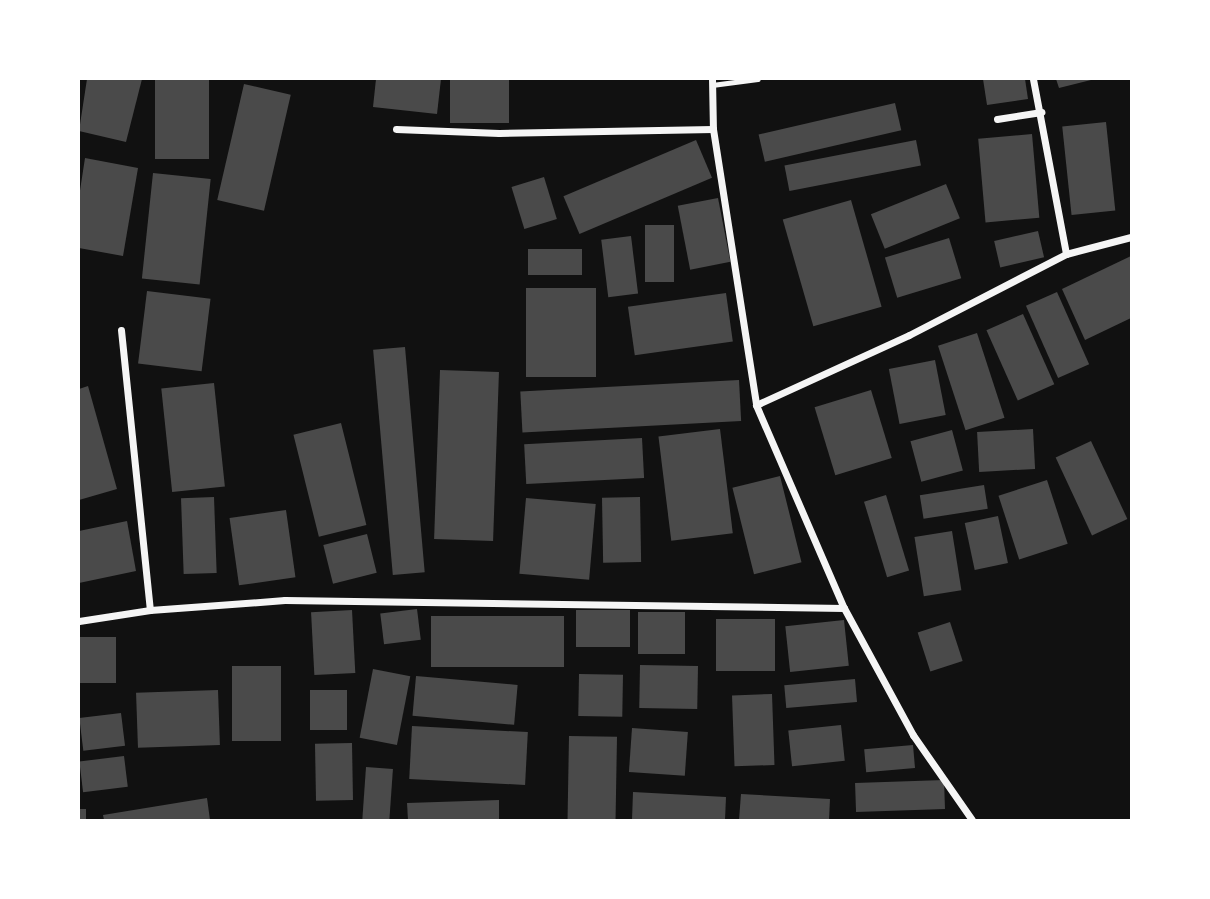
<!DOCTYPE html>
<html>
<head>
<meta charset="utf-8">
<style>
  body { margin:0 }
  #map { position:relative; width:1210px; height:899px; overflow:hidden; background:#111; font-family:"Playfair Display",serif }
  div>[style] { position:absolute }
  .building>* { inset:0; background:#4a4a4a; transform-origin:0 0 }
  .service>* { height:5px; margin:-2.5px; padding:0 2.5px; transform-origin:2.5px; border-radius:2.5px; background:#f5f5f5 }
  .minor>* { height:7px; margin:-3.5px; padding:0 3.5px; transform-origin:3.5px; border-radius:3.5px; background:#f5f5f5 }
  span { translate:-50% -50%; white-space:nowrap; text-align:center; line-height:1.15; -webkit-text-stroke:7px #fff; paint-order:stroke }
  .frame { position:absolute; inset:0; border:80px solid #fff; pointer-events:none }
</style>
</head>
<body>
<div id="map">
  <div class="building">
    <i style="clip-path:polygon(87px 79px,142px 79px,126px 142px,79px 131px)"></i>
    <i style="left:155px;top:79px;width:54px;height:80px"></i>
    <i style="clip-path:polygon(376px 79px,441px 79px,437px 114px,373px 107px)"></i>
    <i style="left:450px;top:79px;width:59px;height:44px"></i>
    <i style="clip-path:polygon(983px 79px,1025px 79px,1028px 99px,987px 105px)"></i>
    <i style="clip-path:polygon(1056px 79px,1091px 79px,1091px 80px,1059px 88px)"></i>
    <i style="left:244px;top:84px;width:48px;height:119px;rotate:13deg"></i>
    <i style="left:895px;top:103px;width:28px;height:140px;rotate:77deg"></i>
    <i style="left:1106px;top:122px;width:89px;height:44px;rotate:84deg"></i>
    <i style="left:1032px;top:134px;width:84px;height:54px;rotate:85deg"></i>
    <i style="left:696px;top:140px;width:41px;height:144px;rotate:67deg"></i>
    <i style="left:916px;top:140px;width:26px;height:134px;rotate:79deg"></i>
    <i style="clip-path:polygon(85px 158px,138px 168px,123px 256px,79px 248px,79px 197px)"></i>
    <i style="left:153px;top:173px;width:58px;height:106px;rotate:6deg"></i>
    <i style="left:544px;top:177px;width:44px;height:34px;rotate:73deg"></i>
    <i style="left:946px;top:184px;width:37px;height:81px;rotate:68deg"></i>
    <i style="left:718px;top:198px;width:65px;height:41px;rotate:79deg"></i>
    <i style="left:851px;top:200px;width:111px;height:71px;rotate:74deg"></i>
    <i style="left:645px;top:225px;width:29px;height:57px"></i>
    <i style="left:1038px;top:231px;width:27px;height:45px;rotate:77deg"></i>
    <i style="left:631px;top:236px;width:58px;height:30px;rotate:83deg"></i>
    <i style="left:949px;top:238px;width:42px;height:67px;rotate:73deg"></i>
    <i style="left:528px;top:249px;width:54px;height:26px"></i>
    <i style="clip-path:polygon(1131px 256px,1131px 318px,1085px 340px,1062px 289px)"></i>
    <i style="left:526px;top:288px;width:70px;height:89px"></i>
    <i style="left:147px;top:291px;width:64px;height:73px;rotate:7deg"></i>
    <i style="left:1057px;top:292px;width:79px;height:34px;rotate:66deg"></i>
    <i style="left:726px;top:293px;width:49px;height:99px;rotate:82deg"></i>
    <i style="left:1023px;top:314px;width:77px;height:40px;rotate:66deg"></i>
    <i style="left:977px;top:333px;width:89px;height:41px;rotate:72deg"></i>
    <i style="left:405px;top:347px;width:226px;height:32px;rotate:85deg"></i>
    <i style="left:935px;top:360px;width:56px;height:47px;rotate:79deg"></i>
    <i style="left:440px;top:370px;width:59px;height:169px;rotate:2deg"></i>
    <i style="left:739px;top:380px;width:41px;height:219px;rotate:87deg"></i>
    <i style="left:214px;top:383px;width:104px;height:53px;rotate:84deg"></i>
    <i style="clip-path:polygon(88px 386px,117px 489px,79px 500px,79px 389px)"></i>
    <i style="left:871px;top:390px;width:71px;height:59px;rotate:73deg"></i>
    <i style="left:341px;top:423px;width:105px;height:49px;rotate:76deg"></i>
    <i style="left:720px;top:429px;width:105px;height:62px;rotate:83deg"></i>
    <i style="left:1033px;top:429px;width:40px;height:56px;rotate:87deg"></i>
    <i style="left:952px;top:430px;width:42px;height:43px;rotate:75deg"></i>
    <i style="left:642px;top:438px;width:40px;height:118px;rotate:87deg"></i>
    <i style="left:1091px;top:441px;width:86px;height:39px;rotate:65deg"></i>
    <i style="left:780px;top:476px;width:89px;height:49px;rotate:76deg"></i>
    <i style="left:1047px;top:480px;width:67px;height:51px;rotate:72deg"></i>
    <i style="left:984px;top:485px;width:24px;height:65px;rotate:81deg"></i>
    <i style="left:886px;top:495px;width:79px;height:23px;rotate:73deg"></i>
    <i style="left:214px;top:497px;width:76px;height:33px;rotate:88deg"></i>
    <i style="left:640px;top:497px;width:65px;height:38px;rotate:89deg"></i>
    <i style="left:526px;top:498px;width:70px;height:76px;rotate:5deg"></i>
    <i style="left:286px;top:510px;width:68px;height:57px;rotate:82deg"></i>
    <i style="left:998px;top:516px;width:48px;height:34px;rotate:78deg"></i>
    <i style="clip-path:polygon(127px 521px,136px 571px,79px 583px,79px 531px)"></i>
    <i style="left:952px;top:531px;width:60px;height:38px;rotate:81deg"></i>
    <i style="left:367px;top:534px;width:40px;height:45px;rotate:76deg"></i>
    <i style="left:417px;top:609px;width:31px;height:37px;rotate:83deg"></i>
    <i style="left:352px;top:610px;width:63px;height:41px;rotate:87deg"></i>
    <i style="left:576px;top:610px;width:54px;height:37px"></i>
    <i style="left:638px;top:612px;width:47px;height:42px"></i>
    <i style="left:431px;top:616px;width:133px;height:51px"></i>
    <i style="left:716px;top:619px;width:59px;height:52px"></i>
    <i style="left:844px;top:620px;width:46px;height:59px;rotate:84deg"></i>
    <i style="left:950px;top:622px;width:41px;height:34px;rotate:72deg"></i>
    <i style="left:79px;top:637px;width:37px;height:46px"></i>
    <i style="left:640px;top:665px;width:58px;height:43px;rotate:1deg"></i>
    <i style="left:232px;top:666px;width:49px;height:75px"></i>
    <i style="left:373px;top:669px;width:38px;height:70px;rotate:11deg"></i>
    <i style="left:579px;top:674px;width:44px;height:42px;rotate:1deg"></i>
    <i style="left:416px;top:676px;width:102px;height:40px;rotate:5deg"></i>
    <i style="left:855px;top:679px;width:23px;height:71px;rotate:85deg"></i>
    <i style="left:218px;top:690px;width:55px;height:82px;rotate:88deg"></i>
    <i style="left:310px;top:690px;width:37px;height:40px"></i>
    <i style="left:772px;top:694px;width:71px;height:40px;rotate:88deg"></i>
    <i style="left:121px;top:713px;width:33px;height:42px;rotate:83deg"></i>
    <i style="left:841px;top:725px;width:36px;height:53px;rotate:84deg"></i>
    <i style="left:412px;top:726px;width:116px;height:53px;rotate:3deg"></i>
    <i style="left:632px;top:728px;width:56px;height:44px;rotate:4deg"></i>
    <i style="left:569px;top:736px;width:48px;height:84px;rotate:1deg"></i>
    <i style="left:352px;top:743px;width:57px;height:37px;rotate:89deg"></i>
    <i style="left:913px;top:745px;width:23px;height:49px;rotate:85deg"></i>
    <i style="left:124px;top:756px;width:31px;height:45px;rotate:83deg"></i>
    <i style="left:366px;top:767px;width:27px;height:53px;rotate:4deg"></i>
    <i style="left:944px;top:780px;width:29px;height:89px;rotate:88deg"></i>
    <i style="clip-path:polygon(633px 792px,726px 797px,725px 820px,632px 820px)"></i>
    <i style="clip-path:polygon(741px 794px,830px 799px,829px 820px,739px 820px)"></i>
    <i style="clip-path:polygon(207px 798px,210px 820px,104px 820px,103px 815px)"></i>
    <i style="clip-path:polygon(499px 800px,499px 820px,408px 820px,407px 803px)"></i>
    <i style="left:79px;top:809px;width:7px;height:11px"></i>
  </div>
  <div class="service">
    <i style="left:712px;top:85px;width:46px;rotate:-7.4deg"></i>
  </div>
  <div class="minor">
    <i style="left:712px;top:79px;width:50px;rotate:88.9deg"></i>
    <i style="left:713px;top:129px;width:279px;rotate:81.1deg"></i>
    <i style="left:756px;top:405px;width:221px;rotate:66.6deg"></i>
    <i style="left:844px;top:608px;width:145px;rotate:61.5deg"></i>
    <i style="left:913px;top:735px;width:103px;rotate:55.2deg"></i>
    <i style="left:1033px;top:79px;width:178px;rotate:79.3deg"></i>
    <i style="left:997px;top:119px;width:45px;rotate:-9deg"></i>
    <i style="left:396px;top:129px;width:103px;rotate:2.2deg"></i>
    <i style="left:499px;top:133px;width:214px;rotate:-1.1deg"></i>
    <i style="left:121px;top:330px;width:281px;rotate:84.1deg"></i>
    <i style="left:756px;top:405px;width:168px;rotate:-24.6deg"></i>
    <i style="left:909px;top:335px;width:177px;rotate:-27.3deg"></i>
    <i style="left:1066px;top:254px;width:67px;rotate:-14.7deg"></i>
    <i style="left:79px;top:621px;width:72px;rotate:-8.8deg"></i>
    <i style="left:150px;top:610px;width:135px;rotate:-4.2deg"></i>
    <i style="left:285px;top:600px;width:559px;rotate:0.82deg"></i>
  </div>
  <div class="frame"></div>
</div>
</body>
</html>
